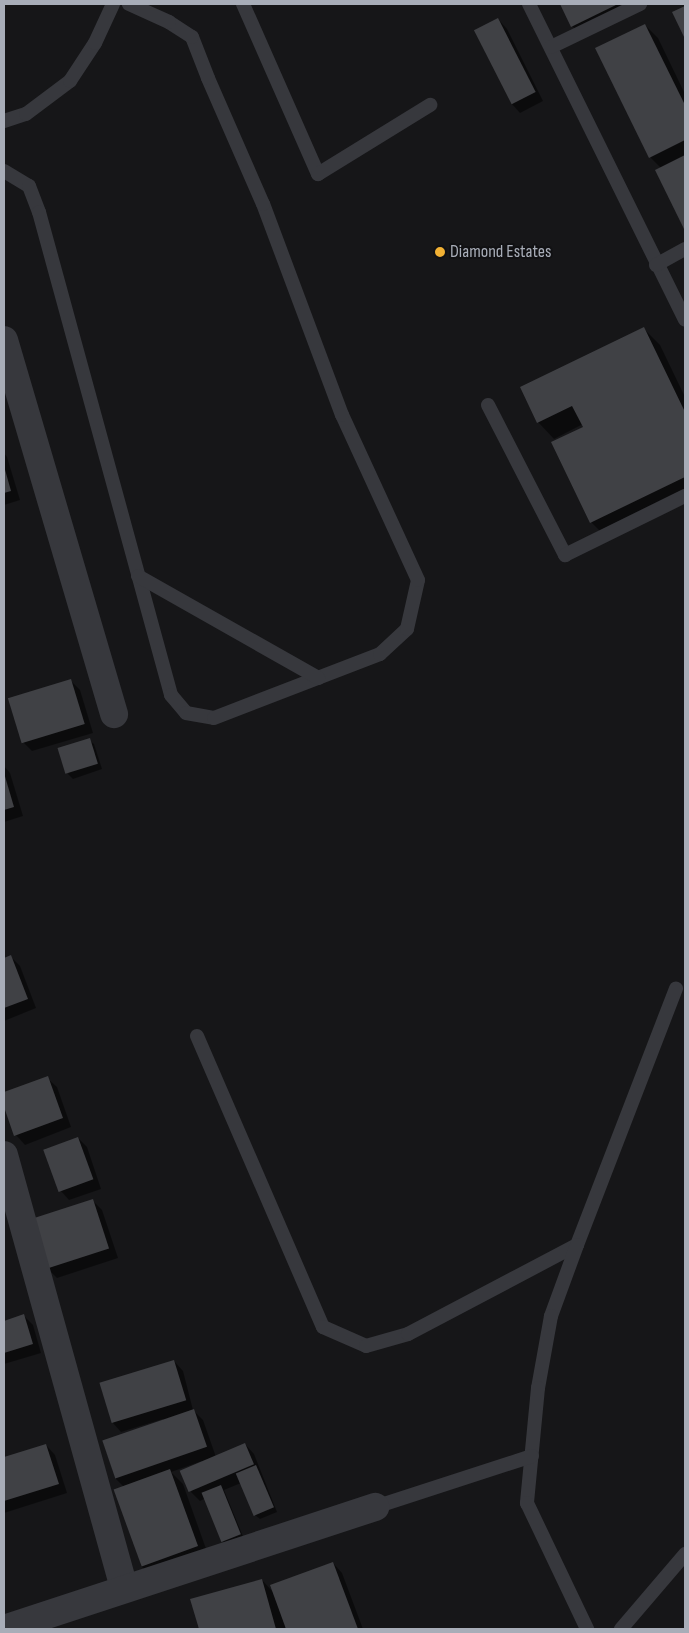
<!DOCTYPE html>
<html>
<head>
<meta charset="utf-8">
<style>
  body { margin:0 }
  #map { position:relative; width:689px; height:1633px; overflow:hidden; background:#161618; font-family:"Sofia Sans Condensed",sans-serif }
  div>[style] { position:absolute }
  .shadow>* { inset:0; background:#0007 }
  .building>* { inset:0; background:#404145; transform-origin:0 0 }
  .lane>* { height:14px; margin:-7px; padding:0 7px; transform-origin:7px; border-radius:7px; background:#37383d }
  .street>* { height:28px; margin:-14px; padding:0 14px; transform-origin:14px; border-radius:14px; background:#37383d }
  .dots>* { width:14px; height:14px; translate:-50% -50%; box-sizing:border-box; border:2px solid #111113; border-radius:50% }
  span { translate:-50% -50%; white-space:nowrap; text-align:center; line-height:1.15; -webkit-text-stroke:4px #111113; paint-order:stroke }
  .poi-label { font-size:18px; color:#a8adb8 }
  .left { translate:0 -50%; text-align:left }
  .frame { position:absolute; inset:0; border:5px solid #a8adb8; pointer-events:none }
</style>
</head>
<body>
<div id="map">
  <div class="shadow">
    <i style="clip-path:polygon(561px 4px,625px 4px,582px 35px,572px 26px)"></i>
    <i style="clip-path:polygon(498px 19px,507px 29px,543px 101px,520px 113px,511px 103px)"></i>
    <i style="clip-path:polygon(645px 25px,658px 38px,685px 94px,685px 229px,657px 171px,661px 168px,650px 157px)"></i>
    <i style="clip-path:polygon(644px 329px,660px 345px,685px 397px,685px 501px,607px 538px,591px 522px,583px 424px,554px 439px,538px 422px)"></i>
    <i style="clip-path:polygon(4px 453px,7px 457px,20px 500px,4px 505px)"></i>
    <i style="clip-path:polygon(71px 681px,80px 690px,93px 733px,32px 751px,23px 742px)"></i>
    <i style="clip-path:polygon(89px 740px,94px 744px,102px 769px,73px 779px,68px 774px)"></i>
    <i style="clip-path:polygon(4px 766px,10px 773px,23px 816px,4px 822px)"></i>
    <i style="clip-path:polygon(10px 956px,20px 966px,36px 1008px,4px 1021px,4px 959px)"></i>
    <i style="clip-path:polygon(47px 1078px,57px 1087px,71px 1127px,25px 1145px,16px 1135px,4px 1103px,4px 1093px)"></i>
    <i style="clip-path:polygon(78px 1138px,87px 1147px,101px 1189px,69px 1200px,60px 1190px,45px 1149px)"></i>
    <i style="clip-path:polygon(93px 1201px,102px 1210px,118px 1258px,57px 1278px,48px 1269px)"></i>
    <i style="clip-path:polygon(24px 1316px,33px 1325px,41px 1353px,4px 1364px,4px 1322px)"></i>
    <i style="clip-path:polygon(174px 1361px,183px 1371px,193px 1410px,203px 1420px,216px 1457px,245px 1444px,254px 1454px,277px 1512px,260px 1519px,255px 1515px,241px 1483px,224px 1490px,244px 1539px,228px 1546px,223px 1541px,206px 1498px,200px 1501px,191px 1492px,202px 1461px,171px 1472px,183px 1484px,210px 1560px,154px 1579px,141px 1566px,124px 1487px,116px 1479px,103px 1442px,163px 1421px,163px 1419px,121px 1432px,112px 1422px)"></i>
    <i style="clip-path:polygon(46px 1445px,55px 1455px,67px 1493px,4px 1513px,4px 1459px)"></i>
    <i style="clip-path:polygon(333px 1563px,342px 1573px,363px 1629px,287px 1629px,286px 1627px,285px 1629px,200px 1629px,192px 1600px,262px 1580px,273px 1592px)"></i>
  </div>
  <div class="building">
    <i style="clip-path:polygon(560px 4px,618px 4px,571px 27px)"></i>
    <i style="clip-path:polygon(685px 6px,685px 39px,672px 12px)"></i>
    <i style="left:498px;top:18px;width:83px;height:27px;rotate:63deg"></i>
    <i style="clip-path:polygon(645px 24px,685px 105px,685px 140px,649px 158px,595px 48px)"></i>
    <i style="clip-path:polygon(685px 155px,685px 231px,655px 170px)"></i>
    <i style="clip-path:polygon(644px 327px,685px 412px,685px 477px,590px 523px,551px 442px,583px 427px,572px 406px,537px 423px,520px 387px)"></i>
    <i style="clip-path:polygon(4px 466px,11px 491px,4px 493px)"></i>
    <i style="left:71px;top:679px;width:47px;height:66px;rotate:73deg"></i>
    <i style="left:90px;top:738px;width:27px;height:34px;rotate:73deg"></i>
    <i style="clip-path:polygon(4px 773px,14px 807px,4px 810px)"></i>
    <i style="clip-path:polygon(11px 955px,28px 999px,4px 1008px,4px 958px)"></i>
    <i style="clip-path:polygon(48px 1076px,63px 1118px,14px 1136px,4px 1107px,4px 1092px)"></i>
    <i style="left:78px;top:1137px;width:45px;height:37px;rotate:70deg"></i>
    <i style="left:93px;top:1199px;width:52px;height:65px;rotate:72deg"></i>
    <i style="clip-path:polygon(24px 1314px,33px 1344px,4px 1353px,4px 1321px)"></i>
    <i style="left:174px;top:1360px;width:42px;height:78px;rotate:73deg"></i>
    <i style="left:194px;top:1409px;width:40px;height:97px;rotate:71deg"></i>
    <i style="left:245px;top:1443px;width:23px;height:71px;rotate:67deg"></i>
    <i style="clip-path:polygon(46px 1444px,59px 1484px,4px 1501px,4px 1457px)"></i>
    <i style="left:256px;top:1465px;width:46px;height:22px;rotate:67deg"></i>
    <i style="left:170px;top:1469px;width:82px;height:60px;rotate:70deg"></i>
    <i style="left:221px;top:1485px;width:53px;height:21px;rotate:68deg"></i>
    <i style="clip-path:polygon(333px 1562px,358px 1629px,286px 1629px,270px 1585px)"></i>
    <i style="clip-path:polygon(262px 1579px,276px 1629px,199px 1629px,190px 1599px)"></i>
  </div>
  <div class="lane">
    <i style="left:243px;top:4px;width:186px;rotate:66.2deg"></i>
    <i style="left:318px;top:174px;width:132px;rotate:-31.6deg"></i>
    <i style="left:529px;top:4px;width:352px;rotate:63.7deg"></i>
    <i style="left:551px;top:47px;width:99px;rotate:-25.8deg"></i>
    <i style="left:4px;top:121px;width:23px;rotate:-18deg"></i>
    <i style="left:26px;top:114px;width:55px;rotate:-36.9deg"></i>
    <i style="left:70px;top:81px;width:45px;rotate:-56.7deg"></i>
    <i style="left:95px;top:43px;width:43px;rotate:-65.2deg"></i>
    <i style="left:4px;top:171px;width:29px;rotate:31deg"></i>
    <i style="left:29px;top:186px;width:28px;rotate:69deg"></i>
    <i style="left:39px;top:212px;width:501px;rotate:74.71deg"></i>
    <i style="left:171px;top:695px;width:23px;rotate:50deg"></i>
    <i style="left:186px;top:713px;width:28px;rotate:10deg"></i>
    <i style="left:214px;top:718px;width:178px;rotate:-21.1deg"></i>
    <i style="left:380px;top:654px;width:37px;rotate:-43deg"></i>
    <i style="left:407px;top:629px;width:50px;rotate:-77.3deg"></i>
    <i style="left:418px;top:580px;width:182px;rotate:-114.7deg"></i>
    <i style="left:342px;top:415px;width:225px;rotate:-110.5deg"></i>
    <i style="left:263px;top:204px;width:137px;rotate:-113.6deg"></i>
    <i style="left:208px;top:78px;width:44px;rotate:-111.3deg"></i>
    <i style="left:192px;top:37px;width:27px;rotate:-147deg"></i>
    <i style="left:169px;top:22px;width:44px;rotate:-155.8deg"></i>
    <i style="left:656px;top:265px;width:33px;rotate:-29deg"></i>
    <i style="left:488px;top:405px;width:169px;rotate:62.8deg"></i>
    <i style="left:565px;top:555px;width:134px;rotate:-26.2deg"></i>
    <i style="left:138px;top:576px;width:207px;rotate:29.5deg"></i>
    <i style="left:197px;top:1036px;width:317px;rotate:66.6deg"></i>
    <i style="left:323px;top:1327px;width:47px;rotate:23.8deg"></i>
    <i style="left:366px;top:1346px;width:44px;rotate:-15.9deg"></i>
    <i style="left:408px;top:1334px;width:191px;rotate:-27.8deg"></i>
    <i style="left:577px;top:1245px;width:275px;rotate:-68.9deg"></i>
    <i style="left:577px;top:1245px;width:76px;rotate:110.1deg"></i>
    <i style="left:551px;top:1316px;width:73px;rotate:100.2deg"></i>
    <i style="left:538px;top:1388px;width:116px;rotate:95.5deg"></i>
    <i style="left:527px;top:1503px;width:140px;rotate:64.5deg"></i>
    <i style="left:375px;top:1507px;width:165px;rotate:-18deg"></i>
    <i style="left:621px;top:1629px;width:99px;rotate:-49.5deg"></i>
  </div>
  <div class="street">
    <i style="left:4px;top:340px;width:390px;rotate:73.6deg"></i>
    <i style="left:4px;top:1155px;width:450px;rotate:74.5deg"></i>
    <i style="left:4px;top:1629px;width:391px;rotate:-18.2deg"></i>
  </div>
  <div class="dots">
    <i style="left:440px;top:252px;background:#f2b134"></i>
  </div>
  <div class="poi-label">
    <span class="left" style="left:450px;top:252px">Diamond Estates</span>
  </div>
  <div class="frame"></div>
</div>
</body>
</html>
